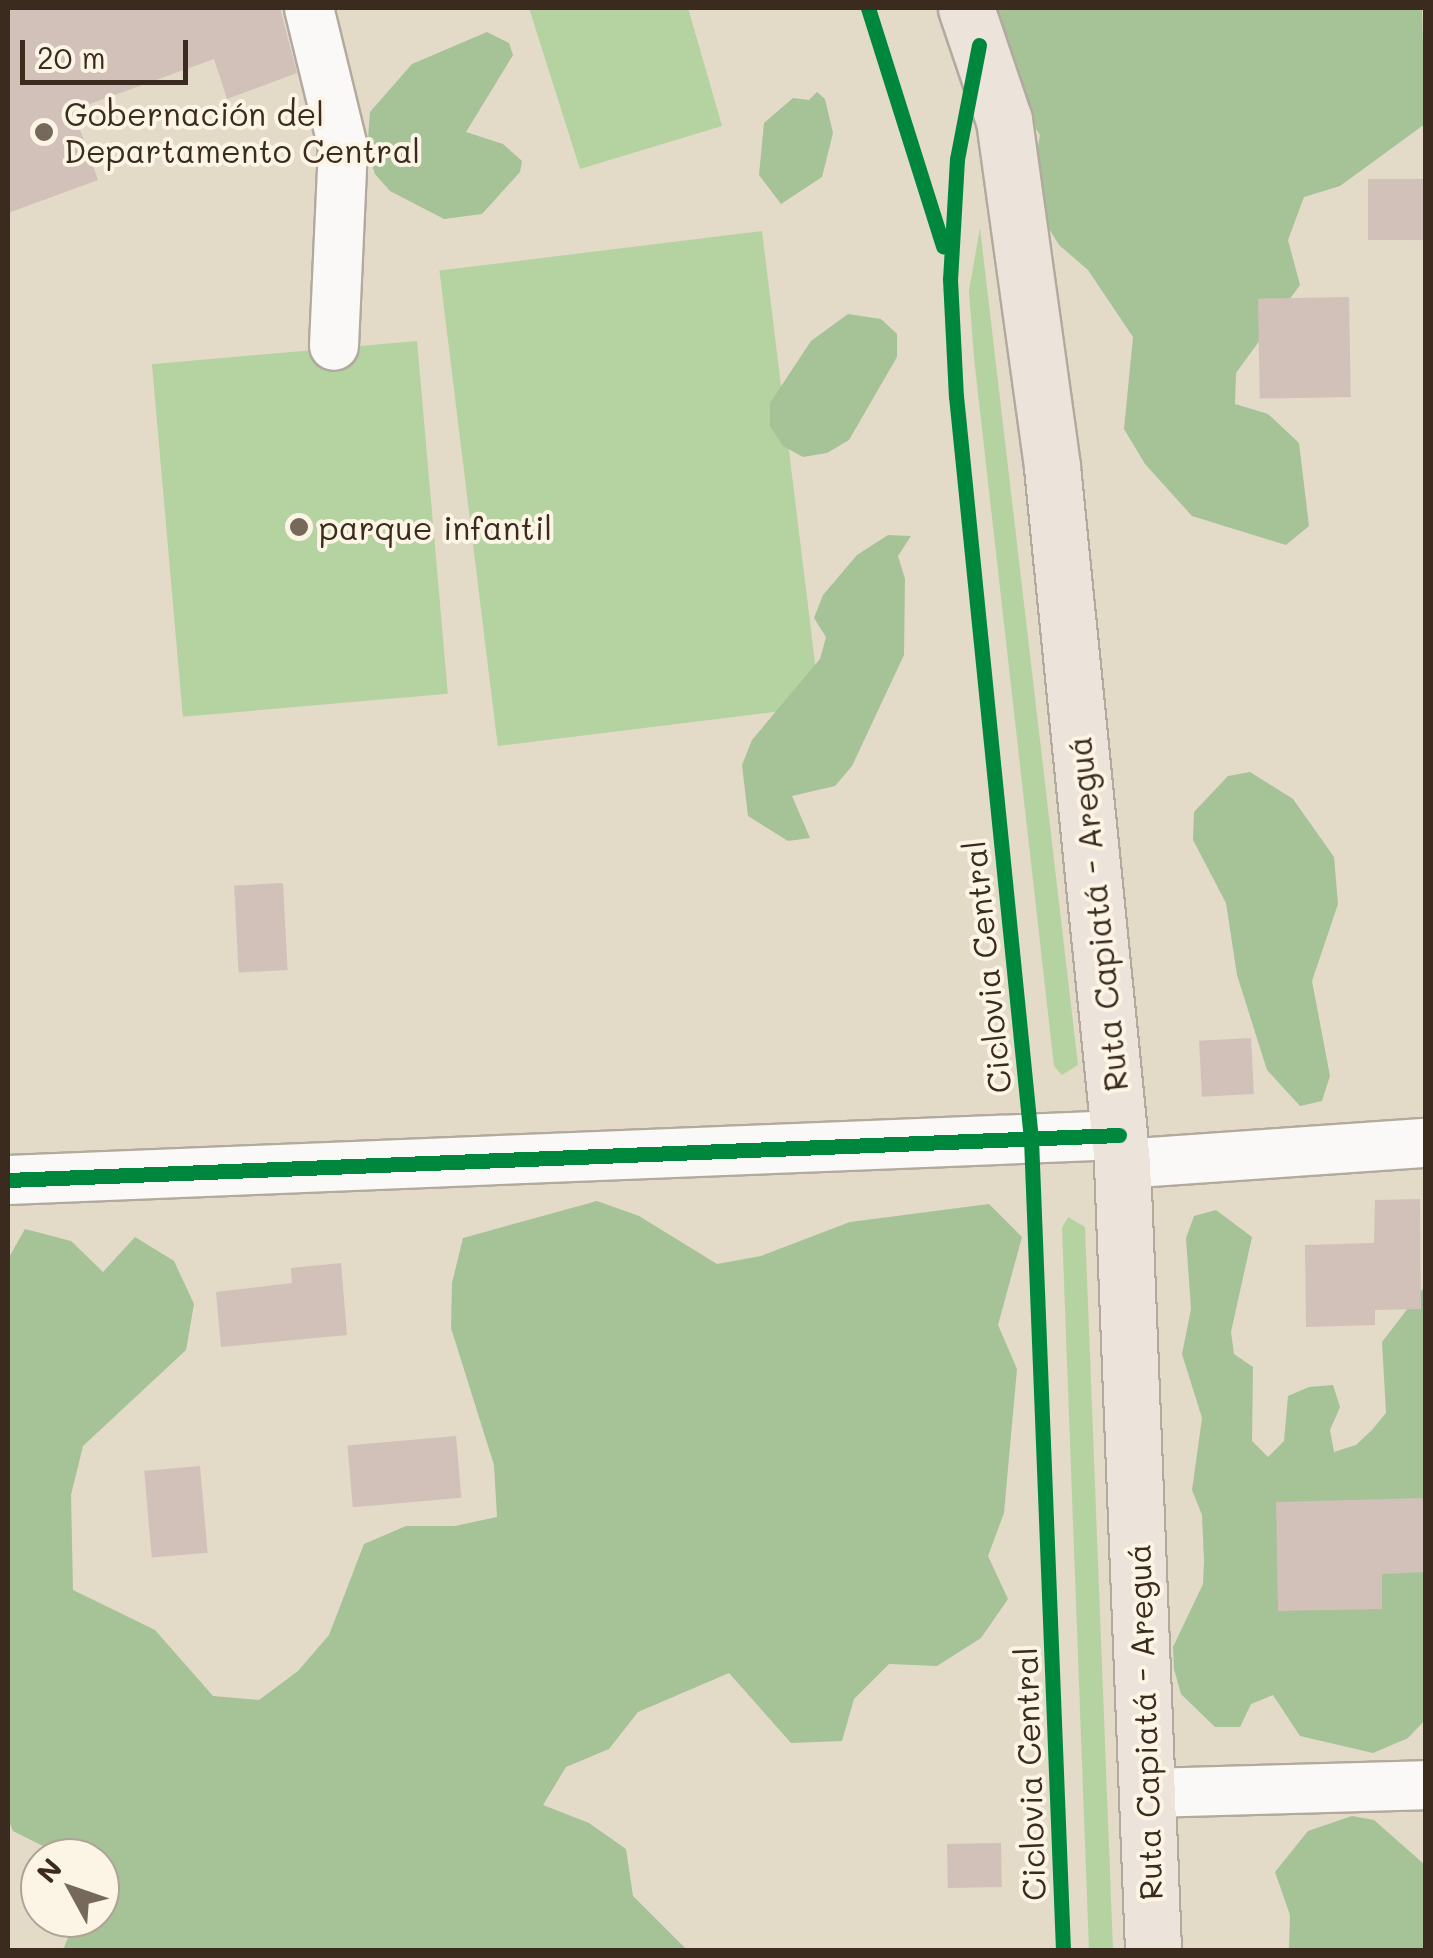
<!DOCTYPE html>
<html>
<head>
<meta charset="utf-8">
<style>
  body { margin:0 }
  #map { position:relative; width:1433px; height:1958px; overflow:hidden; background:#e3dac8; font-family:Mali,sans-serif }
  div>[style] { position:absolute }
  .green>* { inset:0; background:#b5d2a1; transform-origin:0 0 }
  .forest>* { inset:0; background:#a5c397 }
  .building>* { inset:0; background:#d1c1b9; transform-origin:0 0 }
  .roads { filter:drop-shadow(2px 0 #b1aa9d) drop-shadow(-2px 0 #b1aa9d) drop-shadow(0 2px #b1aa9d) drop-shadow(0 -2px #b1aa9d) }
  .minor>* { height:48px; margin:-24px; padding:0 24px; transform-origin:24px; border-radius:24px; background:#fbf9f7 }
  .primary>* { height:55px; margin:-27.5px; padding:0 27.5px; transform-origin:27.5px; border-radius:27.5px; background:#ece3da }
  .cycleway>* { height:15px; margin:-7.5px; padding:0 7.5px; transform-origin:7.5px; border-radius:7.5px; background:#00873e }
  .dots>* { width:28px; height:28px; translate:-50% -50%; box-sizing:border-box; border:5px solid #fcf5e5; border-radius:50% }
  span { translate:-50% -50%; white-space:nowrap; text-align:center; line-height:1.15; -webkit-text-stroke:8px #fcf5e5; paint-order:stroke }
  .poi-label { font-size:32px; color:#3b2a1e }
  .left { translate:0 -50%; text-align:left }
  .street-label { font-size:32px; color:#3b2a1e }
  .frame { position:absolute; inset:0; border:10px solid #3b2a1e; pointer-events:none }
  .north { position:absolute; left:20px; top:1838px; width:100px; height:100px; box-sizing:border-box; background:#fcf5e5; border:2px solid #afa495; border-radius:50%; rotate:310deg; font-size:28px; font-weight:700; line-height:40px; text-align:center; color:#3b2a1e }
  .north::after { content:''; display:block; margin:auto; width:35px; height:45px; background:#76685a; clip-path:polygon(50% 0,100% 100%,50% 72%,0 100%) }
  .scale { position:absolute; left:20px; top:40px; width:168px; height:45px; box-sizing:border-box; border:5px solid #3b2a1e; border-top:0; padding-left:12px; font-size:30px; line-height:35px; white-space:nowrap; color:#3b2a1e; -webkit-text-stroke:8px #fcf5e5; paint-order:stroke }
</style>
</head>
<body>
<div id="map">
  <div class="green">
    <i style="clip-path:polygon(529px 8px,688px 8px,722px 126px,580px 169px)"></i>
    <i style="clip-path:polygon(980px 228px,1078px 1065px,1062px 1075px,1054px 1066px,974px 358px,969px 291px)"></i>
    <i style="left:762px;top:231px;width:479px;height:325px;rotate:83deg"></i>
    <i style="left:417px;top:341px;width:354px;height:266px;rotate:85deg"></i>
    <i style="clip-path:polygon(1068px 1217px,1085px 1227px,1113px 1950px,1089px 1950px,1062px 1228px)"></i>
  </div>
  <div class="forest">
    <i style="clip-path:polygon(958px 8px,1422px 8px,1425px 124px,1340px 186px,1304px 197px,1288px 240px,1300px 285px,1236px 373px,1235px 404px,1268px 414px,1299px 443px,1309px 526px,1286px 545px,1192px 516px,1145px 464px,1124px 429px,1133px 337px,1088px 270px,1059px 245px,1029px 196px,1040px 135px)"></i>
    <i style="clip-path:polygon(487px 32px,509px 43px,513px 55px,466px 132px,503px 144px,522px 161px,520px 172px,482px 214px,444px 219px,390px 191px,375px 174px,367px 152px,370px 112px,412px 64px)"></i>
    <i style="clip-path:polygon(817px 92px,825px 99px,833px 133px,822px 177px,781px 204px,759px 175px,764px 123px,793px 98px,809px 100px)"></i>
    <i style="clip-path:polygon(848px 314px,881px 319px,897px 334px,897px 357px,849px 440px,827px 453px,803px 457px,783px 446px,770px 426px,770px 403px,811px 341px)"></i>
    <i style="clip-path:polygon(888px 535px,911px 536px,898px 556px,905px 579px,904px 655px,852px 766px,835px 786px,792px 796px,810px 838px,788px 841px,748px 816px,742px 765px,752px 740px,820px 659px,826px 637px,814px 618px,823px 595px,857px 555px)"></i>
    <i style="clip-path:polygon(1250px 772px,1293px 799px,1334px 857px,1338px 904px,1312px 981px,1330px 1076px,1322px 1101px,1300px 1106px,1267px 1070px,1237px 975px,1226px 903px,1193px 840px,1194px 812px,1228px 776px)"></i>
    <i style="clip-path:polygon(597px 1201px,639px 1216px,717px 1264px,761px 1256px,850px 1222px,989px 1204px,1022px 1237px,998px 1325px,1017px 1369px,1004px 1513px,988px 1556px,1008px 1599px,981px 1638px,937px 1666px,889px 1664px,854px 1699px,842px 1741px,791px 1743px,729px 1673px,638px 1712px,609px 1749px,566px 1767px,543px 1805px,589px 1823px,626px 1849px,633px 1896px,687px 1950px,63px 1950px,76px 1918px,100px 1918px,100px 1858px,67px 1858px,13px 1831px,8px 1819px,8px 1259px,25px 1229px,71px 1241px,103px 1272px,135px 1237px,174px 1261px,194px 1304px,186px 1350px,83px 1446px,71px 1495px,73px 1590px,155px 1630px,213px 1696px,259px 1700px,298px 1671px,329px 1635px,364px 1544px,406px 1526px,455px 1526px,497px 1517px,494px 1465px,451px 1328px,452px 1283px,463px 1238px)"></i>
    <i style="clip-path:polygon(1216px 1210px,1252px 1237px,1231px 1332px,1234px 1354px,1253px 1367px,1252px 1441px,1268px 1457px,1284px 1441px,1288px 1396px,1309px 1387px,1333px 1385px,1340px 1407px,1330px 1430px,1334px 1452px,1356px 1445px,1372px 1430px,1386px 1413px,1382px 1342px,1425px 1286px,1425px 1720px,1408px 1738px,1373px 1753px,1300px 1736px,1273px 1695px,1251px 1704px,1240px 1727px,1215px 1727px,1181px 1694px,1174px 1669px,1173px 1647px,1203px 1584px,1204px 1561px,1202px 1515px,1192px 1490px,1202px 1418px,1182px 1354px,1191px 1309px,1186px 1238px,1194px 1216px)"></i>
    <i style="clip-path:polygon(1352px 1816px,1374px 1820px,1425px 1865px,1425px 1950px,1289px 1950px,1290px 1915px,1275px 1872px,1308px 1831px)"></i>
  </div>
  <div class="building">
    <i style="clip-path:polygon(8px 8px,280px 8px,297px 73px,227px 99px,214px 59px,73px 110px,98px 180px,8px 213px)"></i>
    <i style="left:1426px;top:179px;width:61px;height:58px;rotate:90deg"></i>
    <i style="left:1349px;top:297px;width:100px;height:91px;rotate:89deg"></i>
    <i style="left:283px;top:883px;width:87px;height:49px;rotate:87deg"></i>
    <i style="left:1251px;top:1038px;width:56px;height:52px;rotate:87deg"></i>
    <i style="clip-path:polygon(1420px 1199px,1421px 1309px,1375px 1310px,1375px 1325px,1306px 1327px,1305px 1245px,1374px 1243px,1375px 1200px)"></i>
    <i style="clip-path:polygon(341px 1263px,347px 1335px,221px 1347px,216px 1292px,292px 1283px,291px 1268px)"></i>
    <i style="left:456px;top:1436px;width:62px;height:109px;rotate:85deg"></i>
    <i style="left:200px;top:1466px;width:87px;height:56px;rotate:85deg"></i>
    <i style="clip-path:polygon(1426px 1498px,1426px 1572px,1382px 1574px,1382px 1609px,1278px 1611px,1276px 1502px)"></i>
    <i style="left:1001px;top:1843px;width:44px;height:54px;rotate:89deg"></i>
  </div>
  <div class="roads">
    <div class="minor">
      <i style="left:309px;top:8px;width:143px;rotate:76.3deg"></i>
      <i style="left:343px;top:147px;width:199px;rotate:92.6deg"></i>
      <i style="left:1122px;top:1164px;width:305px;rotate:-4deg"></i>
      <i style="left:8px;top:1180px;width:1112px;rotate:-2.32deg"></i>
      <i style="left:1147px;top:1793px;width:279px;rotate:-1.6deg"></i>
    </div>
    <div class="primary">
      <i style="left:966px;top:8px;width:118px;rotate:71.3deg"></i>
      <i style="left:1004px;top:120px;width:350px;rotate:82.1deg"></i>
      <i style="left:1052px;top:467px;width:701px;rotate:84.26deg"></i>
      <i style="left:1122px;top:1164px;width:787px;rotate:87.74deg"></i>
    </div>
  </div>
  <div class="cycleway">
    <i style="left:868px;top:8px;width:250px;rotate:72.5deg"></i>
    <i style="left:979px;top:45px;width:116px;rotate:100.9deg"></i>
    <i style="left:957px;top:159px;width:120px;rotate:93.3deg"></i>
    <i style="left:950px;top:279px;width:117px;rotate:87.1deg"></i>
    <i style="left:956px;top:396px;width:747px;rotate:84.24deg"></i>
    <i style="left:1031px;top:1139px;width:812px;rotate:87.74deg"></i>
    <i style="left:8px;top:1180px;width:1112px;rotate:-2.32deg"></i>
  </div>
  <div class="dots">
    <i style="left:44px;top:132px;background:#76685a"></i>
    <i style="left:299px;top:527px;background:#76685a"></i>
  </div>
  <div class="poi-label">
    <span class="left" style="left:64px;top:132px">Gobernación del<br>Departamento Central</span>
    <span class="left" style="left:319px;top:527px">parque infantil</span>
  </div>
  <div class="street-label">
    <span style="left:1097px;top:914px;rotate:-96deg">Ruta Capiatá - Areguá</span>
    <span style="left:986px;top:967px;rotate:-96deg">Ciclovia Central</span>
    <span style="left:1144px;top:1722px;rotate:-92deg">Ruta Capiatá - Areguá</span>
    <span style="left:1029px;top:1774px;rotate:-92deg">Ciclovia Central</span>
  </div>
  <div class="frame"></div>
  <div class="north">N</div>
  <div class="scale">20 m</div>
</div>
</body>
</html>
